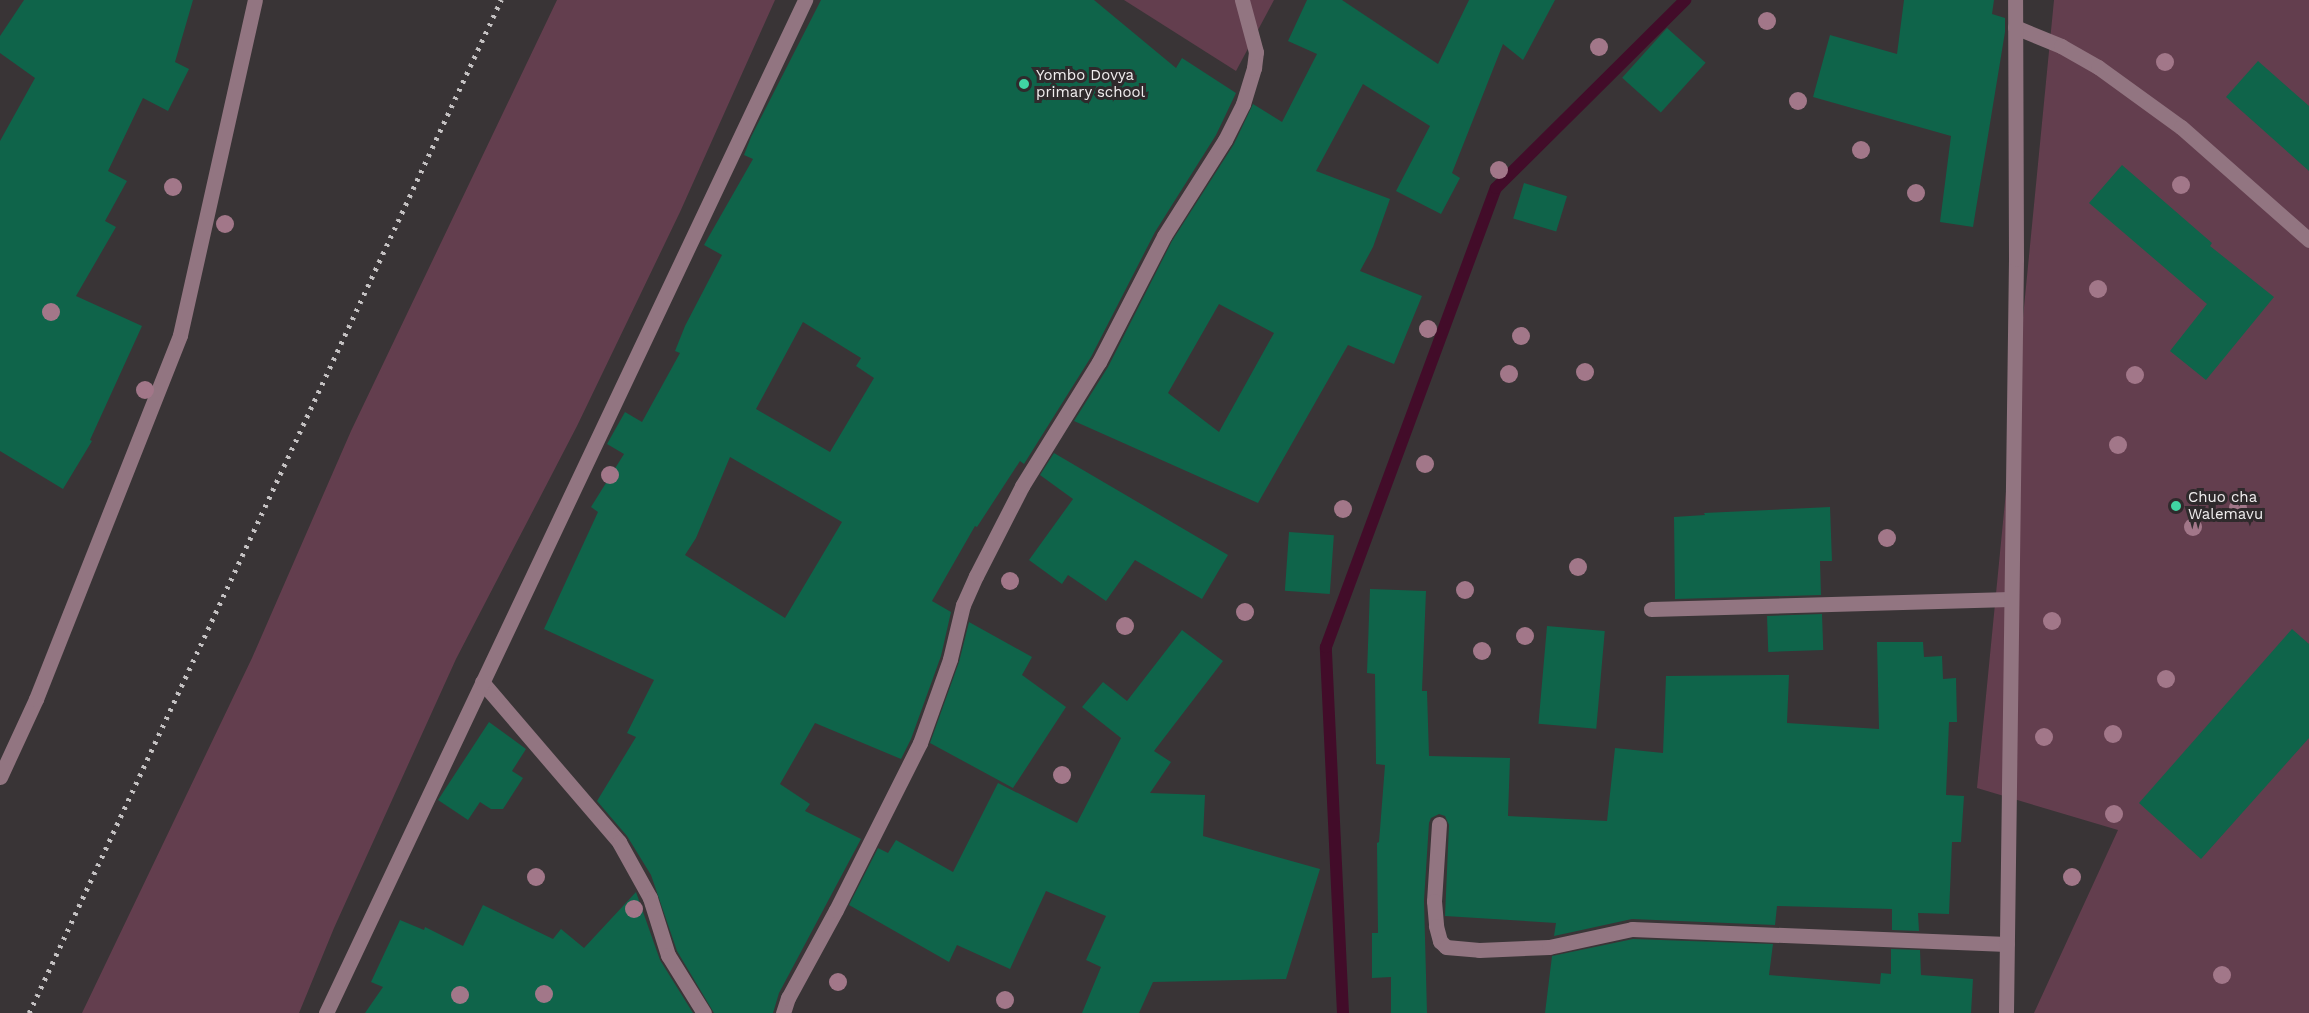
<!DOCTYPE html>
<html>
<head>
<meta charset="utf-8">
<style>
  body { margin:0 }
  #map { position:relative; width:2309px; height:1013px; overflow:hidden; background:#393436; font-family:"Work Sans",sans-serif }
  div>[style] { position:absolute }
  .green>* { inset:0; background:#633e4e }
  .stream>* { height:12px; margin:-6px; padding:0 6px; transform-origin:6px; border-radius:6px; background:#420c29 }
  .building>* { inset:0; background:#0f644a; transform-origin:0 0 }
  .minor>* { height:15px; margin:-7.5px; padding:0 7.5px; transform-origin:7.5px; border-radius:7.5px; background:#927581 }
  .rail>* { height:4.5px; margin-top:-2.25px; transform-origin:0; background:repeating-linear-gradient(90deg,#c4c1c2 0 3px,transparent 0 9px) }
  .trees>* { width:18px; height:18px; margin:-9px; border-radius:50%; background:#a27789 }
  .dots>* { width:16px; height:16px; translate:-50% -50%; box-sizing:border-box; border:3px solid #2f2a2c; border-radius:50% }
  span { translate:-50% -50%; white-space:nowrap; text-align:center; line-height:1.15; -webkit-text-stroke:6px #2f2a2c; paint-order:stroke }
  .poi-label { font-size:15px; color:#f1eeef }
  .left { translate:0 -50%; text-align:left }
</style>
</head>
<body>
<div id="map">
  <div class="green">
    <i style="clip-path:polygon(557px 0,775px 0,680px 212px,577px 426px,456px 659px,334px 928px,299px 1013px,82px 1013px,252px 658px,351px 431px)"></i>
    <i style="clip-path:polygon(1124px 0,1274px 0,1236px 71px)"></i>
    <i style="clip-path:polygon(2054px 0,2309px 0,2309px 1013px,2034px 1013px,2118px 830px,1977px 788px)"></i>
  </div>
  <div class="stream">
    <i style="left:1343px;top:1013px;width:366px;rotate:-92.7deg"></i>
    <i style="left:1326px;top:647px;width:489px;rotate:-69.7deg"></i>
    <i style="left:1496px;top:188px;width:267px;rotate:-44.8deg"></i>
  </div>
  <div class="building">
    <i style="clip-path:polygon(24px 0,193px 0,175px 62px,189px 69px,168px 111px,143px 98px,108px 171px,127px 181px,105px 221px,116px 227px,76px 296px,142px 326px,90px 440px,92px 441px,63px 489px,0 451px,0 141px,35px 78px,0 53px,0 36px)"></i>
    <i style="clip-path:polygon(evenodd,821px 0,1094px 0,1176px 68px,1182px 58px,1236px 93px,1216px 135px,1155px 232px,1091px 357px,1024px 464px,1020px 461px,977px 527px,975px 526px,932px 601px,951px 612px,941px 656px,911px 739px,901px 759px,815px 723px,780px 784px,810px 804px,805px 811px,861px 839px,779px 993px,773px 1013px,714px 1013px,677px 951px,651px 875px,627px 836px,597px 801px,636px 737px,627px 733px,654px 680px,544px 629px,598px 512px,591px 507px,624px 454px,607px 444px,625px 412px,642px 422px,680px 353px,675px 351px,685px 326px,722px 255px,704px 245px,753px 159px,744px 155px,751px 137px,821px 0,803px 322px,861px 358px,856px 366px,874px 378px,830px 452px,756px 409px,803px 322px,821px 0,730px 457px,842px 522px,785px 618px,685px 555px,696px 538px,730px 457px)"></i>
    <i style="clip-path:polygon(evenodd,1307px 0,1342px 0,1438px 64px,1469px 0,1555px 0,1523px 60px,1503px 44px,1452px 173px,1460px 178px,1441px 214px,1396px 191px,1430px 126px,1363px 84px,1316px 171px,1390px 199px,1373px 247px,1360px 271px,1422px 296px,1394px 364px,1348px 345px,1258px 503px,1074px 421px,1108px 367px,1172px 241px,1234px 144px,1253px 104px,1282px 122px,1317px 54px,1288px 41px,1307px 0,1219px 304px,1274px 333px,1219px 432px,1168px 393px,1219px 304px)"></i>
    <i style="clip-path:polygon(1904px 0,1994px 0,1992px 14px,2005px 18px,2005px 32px,1973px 227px,1940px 222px,1951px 136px,1813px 97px,1830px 35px,1897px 54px)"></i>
    <i style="left:1667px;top:28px;width:52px;height:67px;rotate:42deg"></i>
    <i style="clip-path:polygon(2258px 61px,2309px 106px,2309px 171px,2226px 97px)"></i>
    <i style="clip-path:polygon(2122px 165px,2212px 243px,2210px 246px,2274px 297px,2206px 380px,2170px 351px,2207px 304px,2089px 203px)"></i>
    <i style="left:1524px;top:183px;width:45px;height:37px;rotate:17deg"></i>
    <i style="clip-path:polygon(1054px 453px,1228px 555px,1202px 599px,1135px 560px,1106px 601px,1068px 575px,1062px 584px,1029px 560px,1073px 499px,1040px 475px)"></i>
    <i style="clip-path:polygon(1830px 507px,1832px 561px,1820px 561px,1821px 595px,1675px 599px,1674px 517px,1705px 515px,1704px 513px)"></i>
    <i style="left:1289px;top:532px;width:45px;height:59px;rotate:4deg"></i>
    <i style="clip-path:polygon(1370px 589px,1426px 591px,1422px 691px,1427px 691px,1429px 756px,1510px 758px,1508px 816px,1607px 821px,1615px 748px,1663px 753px,1666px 676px,1789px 675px,1787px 723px,1879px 729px,1877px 642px,1923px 642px,1924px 657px,1942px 656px,1943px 679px,1956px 678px,1957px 722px,1949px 722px,1946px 795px,1964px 796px,1961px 842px,1952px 842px,1949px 914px,1918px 913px,1919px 931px,1892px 930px,1892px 909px,1777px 906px,1775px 925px,1632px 919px,1554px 936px,1556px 923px,1445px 916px,1449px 825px,1445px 816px,1439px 814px,1431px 818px,1429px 823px,1424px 900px,1427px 1013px,1391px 1013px,1391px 977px,1372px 978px,1372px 933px,1378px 933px,1377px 843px,1379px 842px,1385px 765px,1376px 764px,1375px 674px,1367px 673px)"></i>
    <i style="left:1822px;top:614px;width:36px;height:55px;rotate:88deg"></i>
    <i style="clip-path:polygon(969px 622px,1032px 657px,1022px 675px,1066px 707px,1013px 788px,930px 743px,959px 662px)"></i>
    <i style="left:1547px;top:626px;width:58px;height:98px;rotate:5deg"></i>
    <i style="clip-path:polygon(2292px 629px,2309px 644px,2309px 738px,2201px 859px,2139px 803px)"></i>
    <i style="clip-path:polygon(1182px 630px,1223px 661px,1154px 751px,1171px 762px,1150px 793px,1205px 795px,1203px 836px,1320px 869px,1286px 979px,1153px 982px,1139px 1013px,1082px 1013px,1101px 967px,1086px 960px,1106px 916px,1046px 891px,1010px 969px,957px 945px,949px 962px,849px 905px,878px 848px,888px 853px,896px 840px,953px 872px,998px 783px,1077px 823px,1121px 738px,1082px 707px,1103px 682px,1127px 701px)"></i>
    <i style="clip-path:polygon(489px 722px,526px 749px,512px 771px,523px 778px,503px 809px,491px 809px,480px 802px,468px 820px,438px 800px)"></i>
    <i style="clip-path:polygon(636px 892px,660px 960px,693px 1013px,365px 1013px,383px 987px,371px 982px,400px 920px,424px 930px,425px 927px,463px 946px,483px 905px,553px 939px,561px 929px,584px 948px)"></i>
    <i style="clip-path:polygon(1633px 939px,1773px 944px,1769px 975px,1880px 984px,1881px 973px,1891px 974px,1891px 949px,1920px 950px,1921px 975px,1973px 979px,1971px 1013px,1545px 1013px,1552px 956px)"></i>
  </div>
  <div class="minor">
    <i style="left:2015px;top:27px;width:50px;rotate:22.4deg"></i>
    <i style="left:2061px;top:46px;width:43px;rotate:29.6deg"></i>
    <i style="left:2098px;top:67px;width:102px;rotate:35.9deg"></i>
    <i style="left:2181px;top:127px;width:171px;rotate:41.4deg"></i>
    <i style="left:1651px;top:609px;width:359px;rotate:-1.6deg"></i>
    <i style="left:482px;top:682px;width:211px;rotate:49.4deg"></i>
    <i style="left:619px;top:842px;width:64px;rotate:61deg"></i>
    <i style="left:650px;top:898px;width:60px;rotate:72.5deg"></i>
    <i style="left:668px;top:955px;width:68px;rotate:58.2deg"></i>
    <i style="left:0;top:777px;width:86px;rotate:-65.2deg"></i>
    <i style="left:36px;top:699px;width:391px;rotate:-68.4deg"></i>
    <i style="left:180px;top:335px;width:343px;rotate:-77.4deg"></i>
    <i style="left:1439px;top:824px;width:77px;rotate:93.7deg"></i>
    <i style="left:1434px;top:901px;width:25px;rotate:85deg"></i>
    <i style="left:1436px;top:926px;width:16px;rotate:75deg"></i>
    <i style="left:1440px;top:941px;width:8px;rotate:45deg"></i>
    <i style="left:1446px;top:947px;width:33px;rotate:5deg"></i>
    <i style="left:1479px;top:950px;width:70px;rotate:-2.5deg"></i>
    <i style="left:1549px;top:947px;width:85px;rotate:-12.2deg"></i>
    <i style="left:1632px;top:929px;width:375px;rotate:2.3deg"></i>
    <i style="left:326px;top:1013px;width:1121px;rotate:-64.69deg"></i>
    <i style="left:783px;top:1013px;width:16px;rotate:-72deg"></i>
    <i style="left:788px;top:998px;width:100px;rotate:-61.4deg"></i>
    <i style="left:836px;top:910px;width:187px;rotate:-63.3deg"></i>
    <i style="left:920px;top:743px;width:89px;rotate:-70.3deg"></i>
    <i style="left:950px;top:659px;width:56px;rotate:-76.5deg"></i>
    <i style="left:963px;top:605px;width:32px;rotate:-66deg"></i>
    <i style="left:976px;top:576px;width:101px;rotate:-62.9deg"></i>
    <i style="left:1022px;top:486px;width:146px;rotate:-58.2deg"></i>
    <i style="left:1099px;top:362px;width:142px;rotate:-62.7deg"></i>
    <i style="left:1164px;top:236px;width:114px;rotate:-57.6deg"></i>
    <i style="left:1225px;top:140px;width:40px;rotate:-63.4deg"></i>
    <i style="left:1243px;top:104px;width:38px;rotate:-73deg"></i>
    <i style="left:1254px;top:68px;width:16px;rotate:-83deg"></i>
    <i style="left:1256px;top:52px;width:54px;rotate:-105.1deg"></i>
    <i style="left:2006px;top:1013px;width:754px;rotate:-89.24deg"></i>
    <i style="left:2016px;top:259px;width:259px;rotate:-90.2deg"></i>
  </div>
  <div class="rail">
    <i style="left:29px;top:1013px;width:1118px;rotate:-65.02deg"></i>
  </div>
  <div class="trees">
    <i style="left:1767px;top:21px"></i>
    <i style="left:1599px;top:47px"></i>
    <i style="left:2165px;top:62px"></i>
    <i style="left:1798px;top:101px"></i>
    <i style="left:1861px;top:150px"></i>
    <i style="left:1499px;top:170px"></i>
    <i style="left:2181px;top:185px"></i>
    <i style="left:173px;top:187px"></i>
    <i style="left:1916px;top:193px"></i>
    <i style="left:225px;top:224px"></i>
    <i style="left:2098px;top:289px"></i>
    <i style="left:51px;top:312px"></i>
    <i style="left:1428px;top:329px"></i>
    <i style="left:1521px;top:336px"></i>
    <i style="left:1585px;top:372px"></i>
    <i style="left:1509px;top:374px"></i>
    <i style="left:2135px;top:375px"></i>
    <i style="left:145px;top:390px"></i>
    <i style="left:2118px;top:445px"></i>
    <i style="left:1425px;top:464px"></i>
    <i style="left:610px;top:475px"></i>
    <i style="left:2238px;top:508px"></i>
    <i style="left:1343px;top:509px"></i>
    <i style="left:2193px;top:527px"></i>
    <i style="left:1887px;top:538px"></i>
    <i style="left:1578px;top:567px"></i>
    <i style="left:1010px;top:581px"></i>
    <i style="left:1465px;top:590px"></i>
    <i style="left:1245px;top:612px"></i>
    <i style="left:2052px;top:621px"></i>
    <i style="left:1125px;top:626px"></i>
    <i style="left:1525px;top:636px"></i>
    <i style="left:1482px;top:651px"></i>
    <i style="left:2166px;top:679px"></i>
    <i style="left:2113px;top:734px"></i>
    <i style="left:2044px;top:737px"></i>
    <i style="left:1062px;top:775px"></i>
    <i style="left:2114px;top:814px"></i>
    <i style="left:536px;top:877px"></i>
    <i style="left:2072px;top:877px"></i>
    <i style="left:634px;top:909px"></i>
    <i style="left:2222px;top:975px"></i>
    <i style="left:838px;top:982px"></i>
    <i style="left:544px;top:994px"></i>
    <i style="left:460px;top:995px"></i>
    <i style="left:1005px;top:1000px"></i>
  </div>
  <div class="dots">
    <i style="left:1024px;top:84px;background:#40d4a2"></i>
    <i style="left:2176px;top:506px;background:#40d4a2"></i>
  </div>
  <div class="poi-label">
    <span class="left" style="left:1036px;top:84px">Yombo Dovya<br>primary school</span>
    <span class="left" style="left:2188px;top:506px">Chuo cha<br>Walemavu</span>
  </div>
</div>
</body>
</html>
